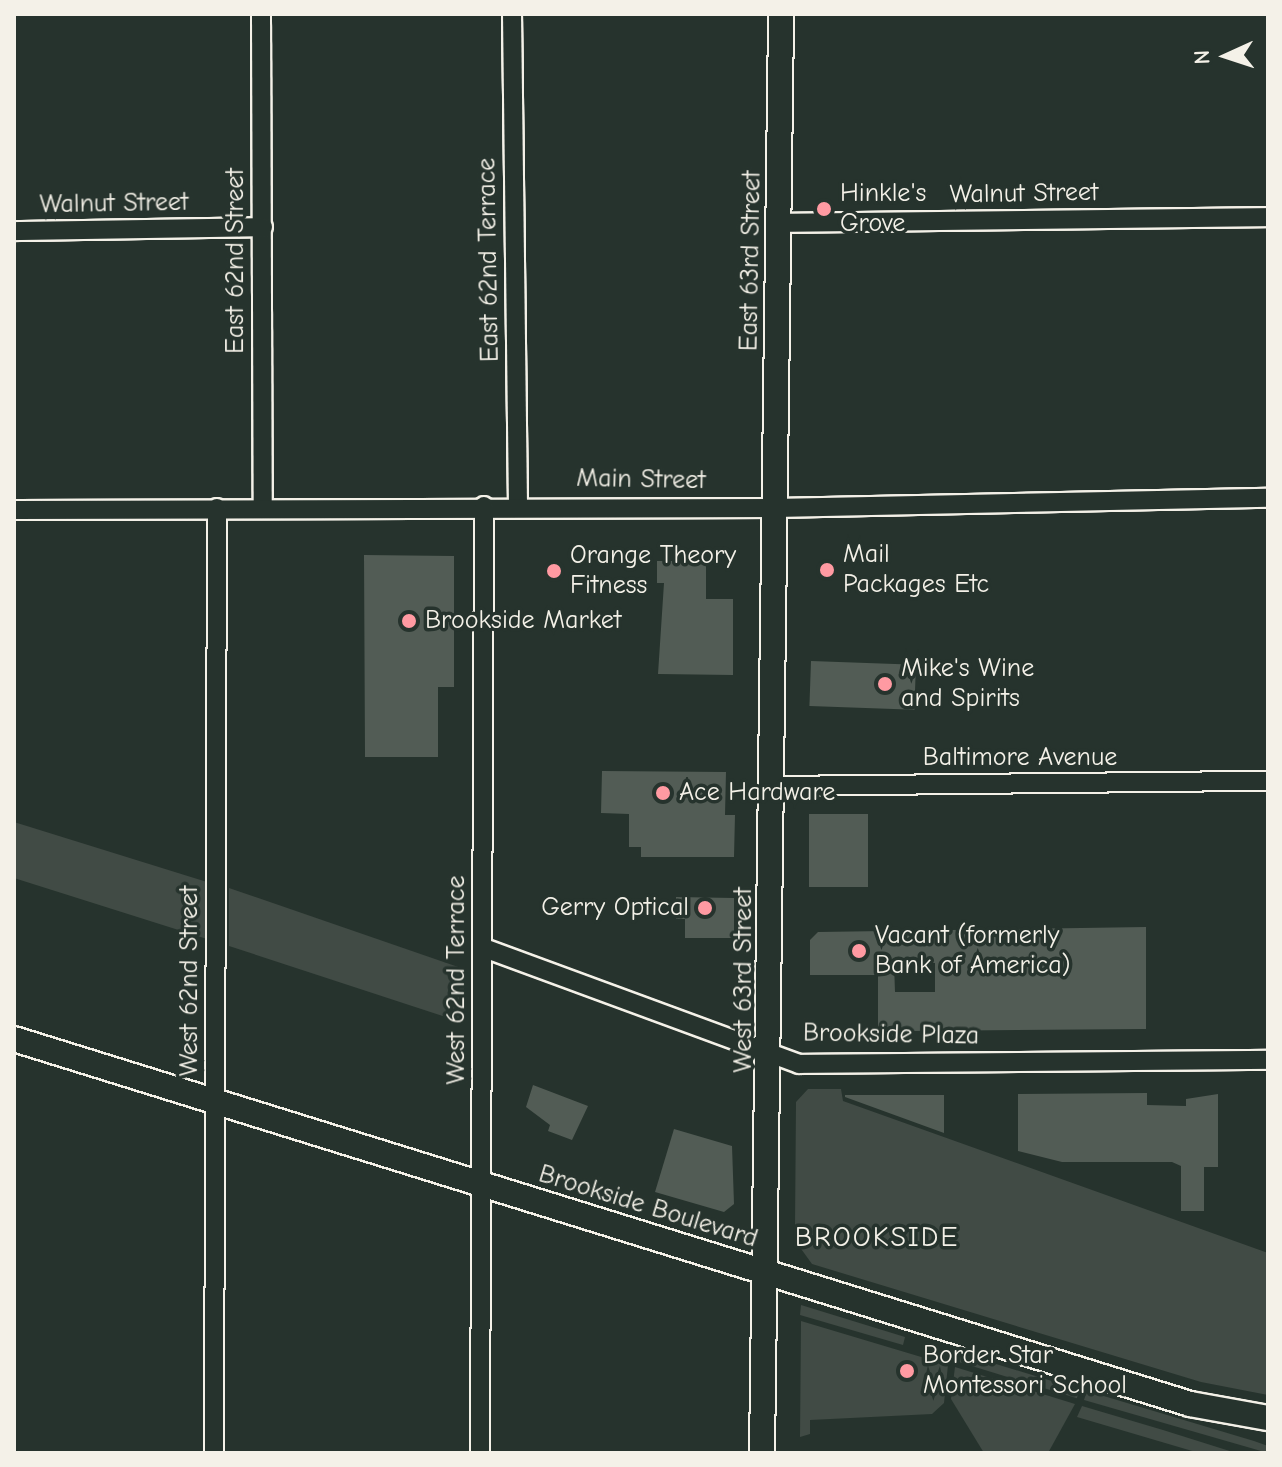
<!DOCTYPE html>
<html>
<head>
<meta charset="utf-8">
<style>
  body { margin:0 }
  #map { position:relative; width:1282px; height:1467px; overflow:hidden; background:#26332d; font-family:"Comic Neue",sans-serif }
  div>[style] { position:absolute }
  .green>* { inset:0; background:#414b45; transform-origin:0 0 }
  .building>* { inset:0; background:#525c55; transform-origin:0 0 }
  .roads { filter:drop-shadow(2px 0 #f4f1e8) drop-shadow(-2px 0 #f4f1e8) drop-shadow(0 2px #f4f1e8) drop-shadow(0 -2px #f4f1e8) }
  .street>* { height:18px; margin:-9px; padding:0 9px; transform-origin:9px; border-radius:9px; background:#26332d }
  .secondary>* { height:24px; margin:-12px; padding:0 12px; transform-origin:12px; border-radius:12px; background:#26332d }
  .dots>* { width:22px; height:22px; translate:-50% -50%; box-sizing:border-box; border:4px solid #26332d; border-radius:50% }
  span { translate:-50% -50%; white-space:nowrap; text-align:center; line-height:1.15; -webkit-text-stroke:7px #26332d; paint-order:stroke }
  .poi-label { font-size:26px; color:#f4f1e8 }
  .left { translate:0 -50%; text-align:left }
  .right { translate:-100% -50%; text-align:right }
  .street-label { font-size:26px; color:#f4f1e8 }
  .neighbourhood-label { font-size:28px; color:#f4f1e8; letter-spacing:2px }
  .frame { position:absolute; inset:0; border:16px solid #f4f1e8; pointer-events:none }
  .north { position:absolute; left:1186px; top:16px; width:80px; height:80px; -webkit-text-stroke:6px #26332d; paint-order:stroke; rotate:267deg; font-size:22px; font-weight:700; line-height:32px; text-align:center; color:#f4f1e8 }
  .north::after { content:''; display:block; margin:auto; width:28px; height:36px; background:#f4f1e8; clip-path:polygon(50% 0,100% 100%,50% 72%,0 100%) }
</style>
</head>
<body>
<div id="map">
  <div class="green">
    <i style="clip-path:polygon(14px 822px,207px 882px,207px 939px,14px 878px)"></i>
    <i style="clip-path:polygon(229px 888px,464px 969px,464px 1023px,229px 946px)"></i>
    <i style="clip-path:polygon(808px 1089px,841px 1089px,843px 1101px,1268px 1253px,1268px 1395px,1201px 1382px,812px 1264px,799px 1246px,795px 1226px,796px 1102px)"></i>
    <i style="clip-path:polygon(801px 1305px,905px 1337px,903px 1345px,800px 1315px)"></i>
    <i style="clip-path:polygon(801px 1321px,948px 1365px,944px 1403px,932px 1414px,810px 1420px,810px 1434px,800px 1437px)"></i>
    <i style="left:960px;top:1353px;width:125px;height:9px;rotate:17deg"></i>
    <i style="clip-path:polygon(955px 1367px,1075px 1404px,1048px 1453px,984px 1453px,951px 1399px)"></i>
    <i style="clip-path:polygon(1087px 1391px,1254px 1441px,1268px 1446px,1268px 1453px,1084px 1400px)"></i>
    <i style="clip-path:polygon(1082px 1406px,1163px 1430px,1236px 1453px,1199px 1453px,1077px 1417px)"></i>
  </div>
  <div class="building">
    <i style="clip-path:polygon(364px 555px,454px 556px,454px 687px,438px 687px,438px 757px,365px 757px)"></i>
    <i style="clip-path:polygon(657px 561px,706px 561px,706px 599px,733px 599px,733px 675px,658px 674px,664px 583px,657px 583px)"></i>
    <i style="left:811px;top:661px;width:105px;height:45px;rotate:2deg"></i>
    <i style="clip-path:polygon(602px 771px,726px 772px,725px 815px,735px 815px,734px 857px,641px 857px,641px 847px,629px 847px,629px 814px,601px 813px)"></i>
    <i style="left:809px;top:814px;width:59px;height:73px"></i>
    <i style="clip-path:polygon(676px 897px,734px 898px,734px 938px,685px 938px,685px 919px,676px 919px)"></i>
    <i style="clip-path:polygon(evenodd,1146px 927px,1146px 1029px,911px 1031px,911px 1036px,878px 1036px,878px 975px,810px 975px,810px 940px,818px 932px,1146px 927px,894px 963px,935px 963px,935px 992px,895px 992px,894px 963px)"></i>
    <i style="clip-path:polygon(533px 1085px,588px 1106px,572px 1140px,548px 1131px,550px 1125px,526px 1107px)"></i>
    <i style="clip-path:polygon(1147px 1093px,1147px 1105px,1186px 1106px,1186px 1099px,1218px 1094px,1218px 1167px,1204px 1167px,1204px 1211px,1181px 1211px,1181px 1166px,1172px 1162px,1062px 1162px,1018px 1151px,1018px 1094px)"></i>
    <i style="clip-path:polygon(944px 1095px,944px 1133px,845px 1097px,845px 1095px)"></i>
    <i style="clip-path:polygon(674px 1129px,732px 1146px,734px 1204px,724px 1212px,655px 1192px)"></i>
  </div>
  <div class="roads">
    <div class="street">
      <i style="left:261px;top:14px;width:494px;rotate:89.8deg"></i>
      <i style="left:512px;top:14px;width:492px;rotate:89.3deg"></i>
      <i style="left:780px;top:223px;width:488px;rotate:-0.7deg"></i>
      <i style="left:14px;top:231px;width:249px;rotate:-0.9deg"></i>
      <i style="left:14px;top:510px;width:761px;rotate:-0.15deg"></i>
      <i style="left:775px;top:508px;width:493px;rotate:-1.2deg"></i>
      <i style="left:773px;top:786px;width:495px;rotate:-0.6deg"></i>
      <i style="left:484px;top:948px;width:336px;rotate:20.2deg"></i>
      <i style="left:799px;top:1064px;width:469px;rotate:-0.5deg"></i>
      <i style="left:214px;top:1453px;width:945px;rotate:-89.82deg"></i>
      <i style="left:480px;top:1453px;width:947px;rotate:-89.76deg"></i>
    </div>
    <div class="secondary">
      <i style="left:14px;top:1039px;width:1231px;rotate:17.24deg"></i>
      <i style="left:1190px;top:1404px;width:79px;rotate:10.2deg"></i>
      <i style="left:762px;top:1453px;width:1439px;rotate:-89.24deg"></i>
    </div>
  </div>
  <div class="dots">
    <i style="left:824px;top:209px;background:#ff9aa2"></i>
    <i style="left:827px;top:570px;background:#ff9aa2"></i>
    <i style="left:554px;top:571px;background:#ff9aa2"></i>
    <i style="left:409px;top:621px;background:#ff9aa2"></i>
    <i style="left:885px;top:684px;background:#ff9aa2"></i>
    <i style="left:663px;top:793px;background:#ff9aa2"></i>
    <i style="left:705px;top:908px;background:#ff9aa2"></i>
    <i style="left:859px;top:951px;background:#ff9aa2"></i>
    <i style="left:907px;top:1371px;background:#ff9aa2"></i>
  </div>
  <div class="poi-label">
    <span class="left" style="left:840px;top:209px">Hinkle's<br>Grove</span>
    <span class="left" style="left:843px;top:570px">Mail<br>Packages Etc</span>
    <span class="left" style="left:570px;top:571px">Orange Theory<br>Fitness</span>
    <span class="left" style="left:425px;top:621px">Brookside Market</span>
    <span class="left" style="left:901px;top:684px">Mike's Wine<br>and Spirits</span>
    <span class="left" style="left:679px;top:793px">Ace Hardware</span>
    <span class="right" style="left:689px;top:908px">Gerry Optical</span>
    <span class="left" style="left:875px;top:951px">Vacant (formerly<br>Bank of America)</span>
    <span class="left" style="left:923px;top:1371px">Border Star<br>Montessori School</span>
  </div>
  <div class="street-label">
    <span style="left:1024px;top:194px;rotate:-1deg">Walnut Street</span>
    <span style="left:114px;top:204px;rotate:-1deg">Walnut Street</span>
    <span style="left:489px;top:260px;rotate:-91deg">East 62nd Terrace</span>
    <span style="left:236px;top:261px;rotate:-90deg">East 62nd Street</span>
    <span style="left:751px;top:261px;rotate:-89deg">East 63rd Street</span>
    <span style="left:641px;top:480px;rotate:1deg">Main Street</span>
    <span style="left:1020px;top:758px">Baltimore Avenue</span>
    <span style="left:457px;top:980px;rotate:-90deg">West 62nd Terrace</span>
    <span style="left:744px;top:980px;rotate:-90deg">West 63rd Street</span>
    <span style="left:190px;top:981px;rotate:-90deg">West 62nd Street</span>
    <span style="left:891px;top:1035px;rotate:1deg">Brookside Plaza</span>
    <span style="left:648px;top:1207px;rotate:17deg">Brookside Boulevard</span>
  </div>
  <div class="neighbourhood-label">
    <span style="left:877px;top:1237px">BROOKSIDE</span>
  </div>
  <div class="frame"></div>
  <div class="north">N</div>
</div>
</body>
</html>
